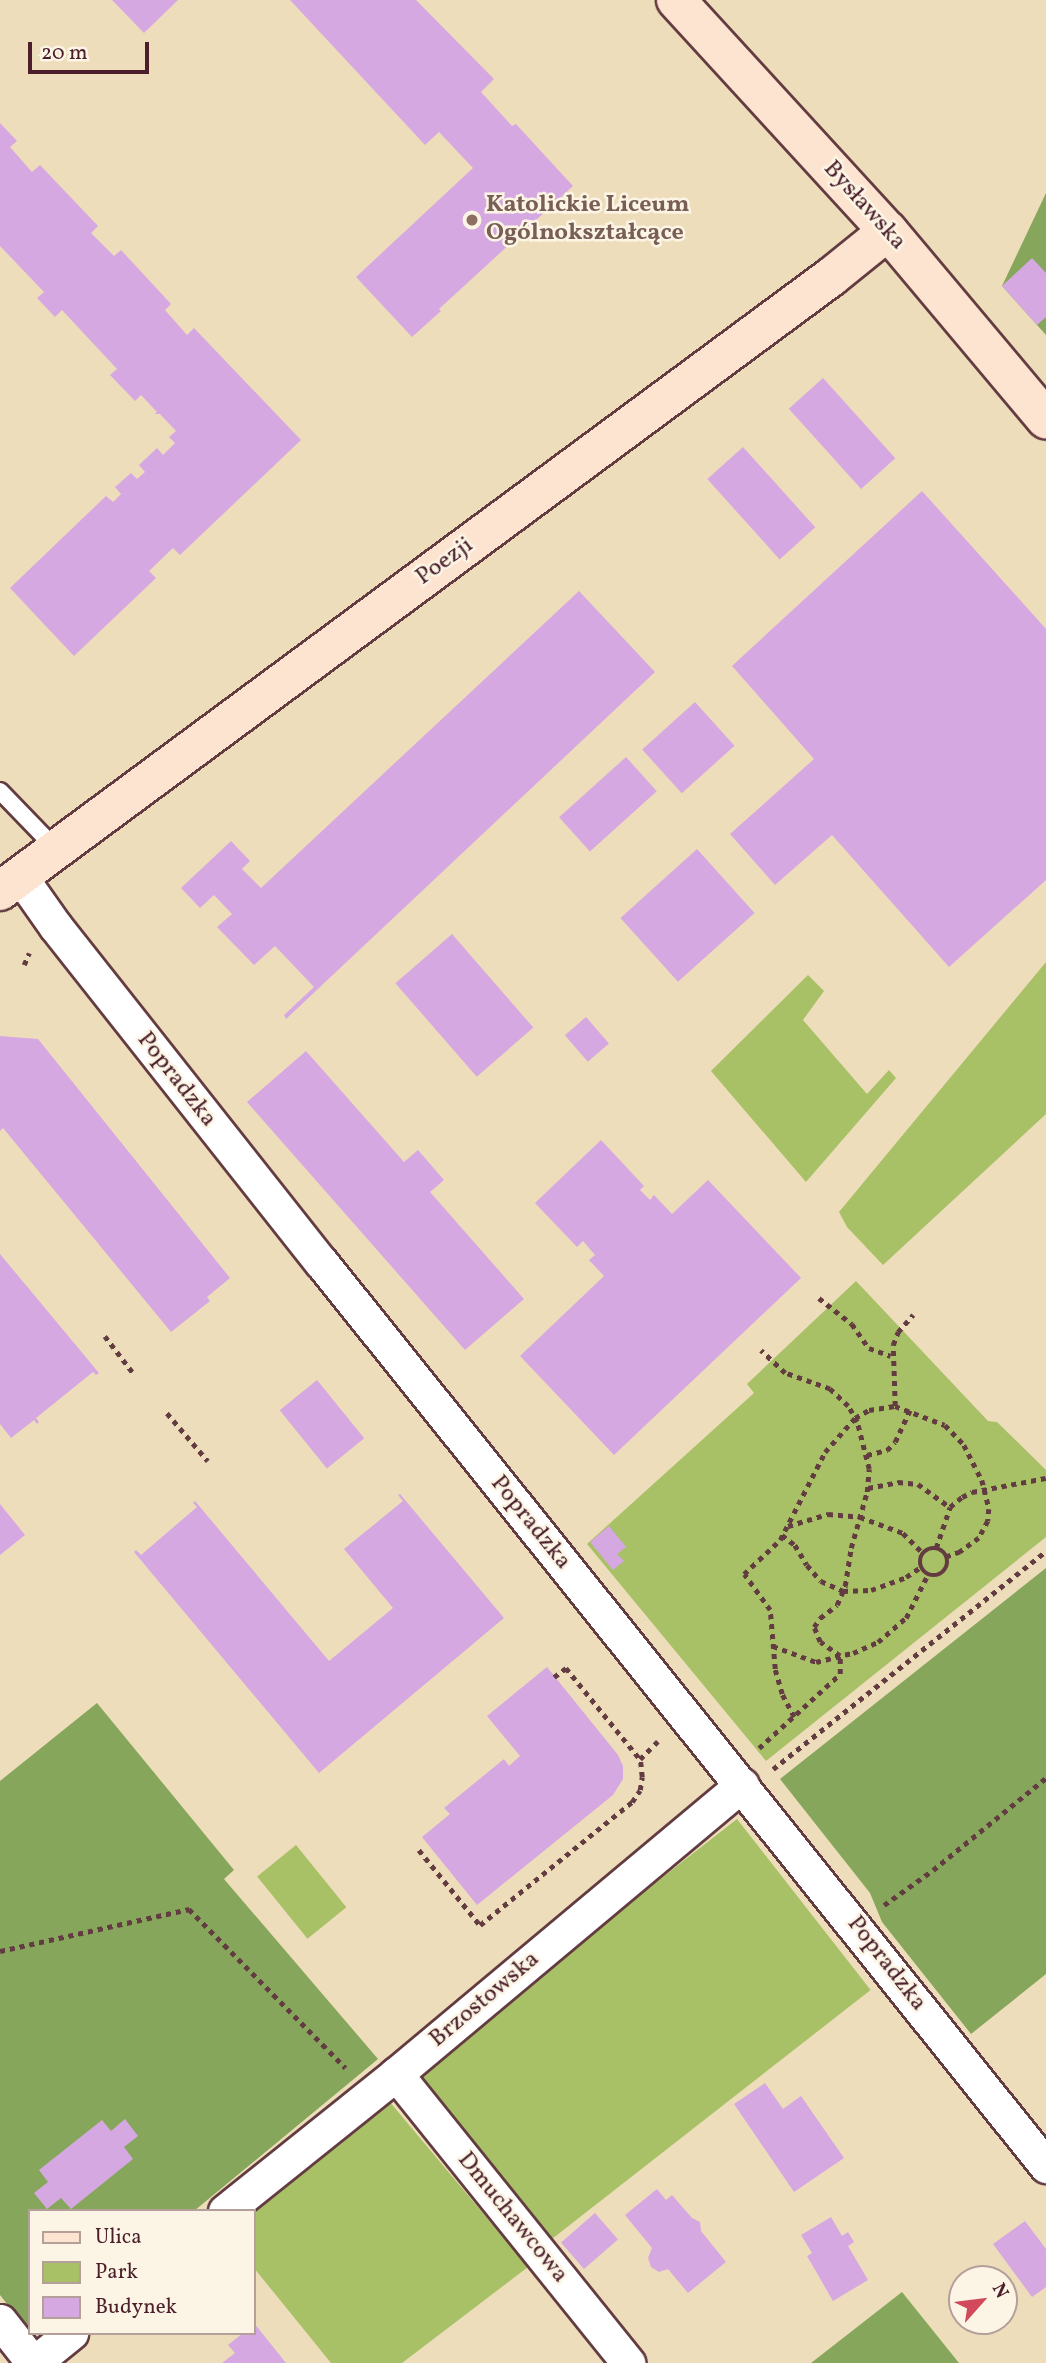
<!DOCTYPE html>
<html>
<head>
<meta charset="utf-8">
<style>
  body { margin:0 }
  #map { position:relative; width:1046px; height:2363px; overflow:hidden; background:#edb; font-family:Vollkorn,serif }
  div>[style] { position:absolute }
  .green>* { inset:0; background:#a8c066; transform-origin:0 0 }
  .forest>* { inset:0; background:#86a65b }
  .building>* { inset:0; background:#d6a8e1; transform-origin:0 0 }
  .path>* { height:4.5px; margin-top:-2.25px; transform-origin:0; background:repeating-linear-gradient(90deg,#633c41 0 5px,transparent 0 10px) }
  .path>.ring { margin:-2.25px; padding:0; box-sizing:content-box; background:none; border:4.5px solid #633c41; border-radius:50% }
  .roads { filter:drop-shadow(2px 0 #633c41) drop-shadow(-2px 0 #633c41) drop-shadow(0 2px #633c41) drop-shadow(0 -2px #633c41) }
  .lane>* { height:16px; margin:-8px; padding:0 8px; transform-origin:8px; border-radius:8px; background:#fff }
  .street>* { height:33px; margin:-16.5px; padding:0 16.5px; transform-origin:16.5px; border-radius:16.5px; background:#fff }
  .secondary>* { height:38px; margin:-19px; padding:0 19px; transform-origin:19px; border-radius:19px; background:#fde4d0 }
  .dots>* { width:19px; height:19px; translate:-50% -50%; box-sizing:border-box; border:4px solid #fcf5e5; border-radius:50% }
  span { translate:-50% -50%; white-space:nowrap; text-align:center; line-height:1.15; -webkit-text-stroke:5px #fcf5e5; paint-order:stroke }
  .education-label { font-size:24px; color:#785e54; font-weight:700 }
  .left { translate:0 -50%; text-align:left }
  .street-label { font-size:24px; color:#4a1f2b }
  .legend { position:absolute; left:28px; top:2209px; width:228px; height:126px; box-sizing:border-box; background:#fcf5e5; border:2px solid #b59f9b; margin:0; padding:9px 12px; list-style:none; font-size:21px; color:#4a1f2b }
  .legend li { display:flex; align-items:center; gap:14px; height:35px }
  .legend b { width:35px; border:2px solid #b59f9b }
  .north { position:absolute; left:948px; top:2265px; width:70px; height:70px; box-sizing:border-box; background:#fcf5e5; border:2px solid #b59f9b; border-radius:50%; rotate:62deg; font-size:19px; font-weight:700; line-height:28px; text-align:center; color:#4a1f2b }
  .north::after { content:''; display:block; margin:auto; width:24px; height:32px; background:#d1495b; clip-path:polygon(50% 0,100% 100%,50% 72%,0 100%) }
  .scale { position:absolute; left:28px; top:42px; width:121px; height:32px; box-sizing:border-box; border:4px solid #4a1f2b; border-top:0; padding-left:9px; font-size:21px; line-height:24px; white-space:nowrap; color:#4a1f2b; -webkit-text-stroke:5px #fcf5e5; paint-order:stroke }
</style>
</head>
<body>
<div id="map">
  <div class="green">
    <i style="clip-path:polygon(1046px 962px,1046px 1114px,883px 1265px,847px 1227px,839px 1212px)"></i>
    <i style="clip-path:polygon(808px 975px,824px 991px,803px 1020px,867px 1094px,889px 1070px,896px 1078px,806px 1182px,711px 1071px)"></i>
    <i style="clip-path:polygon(856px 1281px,988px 1421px,997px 1422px,1046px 1470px,1046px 1537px,766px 1761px,587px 1544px,754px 1393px,747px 1384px)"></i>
    <i style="left:737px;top:1819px;width:217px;height:415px;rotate:52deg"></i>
    <i style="left:296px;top:1845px;width:80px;height:50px;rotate:51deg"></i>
    <i style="clip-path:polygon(389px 2101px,528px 2267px,402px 2363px,331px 2363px,254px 2268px,254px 2211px)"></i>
  </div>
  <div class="forest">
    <i style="clip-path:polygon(1046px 193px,1046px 335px,1002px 286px)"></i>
    <i style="clip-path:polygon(1046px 1568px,1046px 1974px,971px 2034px,882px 1922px,870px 1893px,780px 1779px)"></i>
    <i style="clip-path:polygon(97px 1703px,234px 1870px,224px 1879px,378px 2059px,194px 2211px,30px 2211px,30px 2333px,0 2295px,0 1781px)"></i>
    <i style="clip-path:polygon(902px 2292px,959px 2363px,811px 2363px)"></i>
  </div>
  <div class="building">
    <i style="clip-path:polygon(112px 0,178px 0,144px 33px)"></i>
    <i style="clip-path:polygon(290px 0,416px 0,494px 79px,481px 92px,512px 126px,516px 124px,573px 186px,439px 309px,441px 311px,412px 337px,356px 277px,473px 168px,439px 132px,425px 145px)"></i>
    <i style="clip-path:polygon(0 123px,17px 141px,10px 147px,32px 172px,40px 165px,98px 226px,91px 233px,114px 256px,121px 250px,171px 304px,165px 310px,187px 335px,194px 328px,301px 440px,180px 555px,173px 548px,149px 571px,156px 578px,74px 656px,10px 588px,106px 496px,113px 502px,121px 494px,115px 487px,131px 473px,137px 479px,145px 472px,139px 465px,157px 448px,163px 455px,175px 443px,169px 437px,176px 431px,160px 414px,155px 414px,157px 412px,141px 395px,135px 401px,110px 375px,117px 369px,62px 310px,55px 317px,37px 298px,44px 292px,0 246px)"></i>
    <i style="clip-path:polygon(1032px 258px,1046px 273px,1046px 317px,1037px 325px,1002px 286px)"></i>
    <i style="left:823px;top:378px;width:108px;height:46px;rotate:48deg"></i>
    <i style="left:743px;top:447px;width:108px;height:48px;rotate:48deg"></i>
    <i style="clip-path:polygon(922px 491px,1046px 629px,1046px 880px,949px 967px,832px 835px,775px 885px,730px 834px,814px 759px,732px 666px)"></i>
    <i style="clip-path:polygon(579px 591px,655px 672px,286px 1019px,284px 1015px,314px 987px,275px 946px,254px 965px,217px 927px,232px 914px,214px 895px,200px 908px,181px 888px,231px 841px,250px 861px,242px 869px,261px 888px)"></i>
    <i style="left:695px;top:702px;width:59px;height:71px;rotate:48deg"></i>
    <i style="left:626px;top:757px;width:46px;height:90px;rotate:48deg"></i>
    <i style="left:697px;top:849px;width:86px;height:103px;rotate:48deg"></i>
    <i style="left:452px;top:934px;width:124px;height:75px;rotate:49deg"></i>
    <i style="left:586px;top:1017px;width:35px;height:28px;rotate:49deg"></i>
    <i style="clip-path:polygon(0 1036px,38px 1039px,230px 1278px,207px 1297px,210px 1301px,171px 1332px,3px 1128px,0 1131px)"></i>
    <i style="clip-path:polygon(306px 1051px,404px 1162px,418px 1150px,444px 1180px,430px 1192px,524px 1299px,465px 1350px,247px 1102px)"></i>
    <i style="clip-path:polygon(601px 1140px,644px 1186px,640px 1190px,650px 1200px,654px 1195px,672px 1214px,708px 1180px,801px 1278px,614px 1455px,520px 1356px,604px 1276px,589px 1260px,595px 1255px,583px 1241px,577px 1247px,535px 1203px)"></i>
    <i style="clip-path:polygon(0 1254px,99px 1373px,96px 1375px,93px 1372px,36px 1418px,39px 1422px,37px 1424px,34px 1420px,11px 1438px,0 1424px)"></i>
    <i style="left:317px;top:1380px;width:75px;height:48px;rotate:51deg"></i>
    <i style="clip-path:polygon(400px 1494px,504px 1618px,319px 1773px,134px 1552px,136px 1550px,141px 1555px,197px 1507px,193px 1503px,195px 1501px,329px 1661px,393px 1608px,344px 1549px,403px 1501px,398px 1495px)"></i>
    <i style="clip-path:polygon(0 1504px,25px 1535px,0 1555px)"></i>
    <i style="clip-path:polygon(609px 1526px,626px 1547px,617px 1554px,624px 1561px,613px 1570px,590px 1542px)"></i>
    <i style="clip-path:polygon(547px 1667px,618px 1755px,623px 1766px,623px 1779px,613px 1795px,477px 1905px,422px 1837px,450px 1814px,444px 1808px,504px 1759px,509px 1766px,520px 1756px,487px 1716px)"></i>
    <i style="clip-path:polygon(765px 2083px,783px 2109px,801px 2096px,844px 2158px,794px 2192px,734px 2104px)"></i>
    <i style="clip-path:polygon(125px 2119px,138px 2136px,124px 2147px,133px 2159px,71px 2209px,61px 2198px,47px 2209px,34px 2193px,48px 2182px,39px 2170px,102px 2120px,111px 2131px)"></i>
    <i style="clip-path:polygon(657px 2189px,666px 2200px,672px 2195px,692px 2218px,700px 2222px,701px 2231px,726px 2262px,688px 2293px,668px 2269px,659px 2272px,651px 2267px,648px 2258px,652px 2248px,625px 2215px)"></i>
    <i style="left:595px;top:2213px;width:35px;height:45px;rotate:49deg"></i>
    <i style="clip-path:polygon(831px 2217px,842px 2236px,848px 2232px,854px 2242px,848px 2246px,868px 2280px,833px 2301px,807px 2256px,812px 2253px,801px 2235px)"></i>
    <i style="clip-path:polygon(1025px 2221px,1046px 2249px,1046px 2287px,1032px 2297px,993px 2244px)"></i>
    <i style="clip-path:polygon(254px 2323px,286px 2363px,222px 2363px,235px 2353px,228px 2345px,243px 2333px,254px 2333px)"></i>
  </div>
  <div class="path">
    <i style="left:24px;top:965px;width:13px;rotate:-67deg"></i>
    <i style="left:819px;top:1298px;width:42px;rotate:38.2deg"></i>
    <i style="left:852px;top:1324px;width:29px;rotate:55deg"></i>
    <i style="left:869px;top:1348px;width:23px;rotate:20deg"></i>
    <i style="left:105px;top:1336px;width:48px;rotate:52.7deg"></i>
    <i style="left:895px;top:1406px;width:61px;rotate:-91.9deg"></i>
    <i style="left:893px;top:1345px;width:14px;rotate:-69deg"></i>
    <i style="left:898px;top:1332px;width:23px;rotate:-49deg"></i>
    <i style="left:167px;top:1413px;width:63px;rotate:49.5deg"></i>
    <i style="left:867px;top:1455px;width:21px;rotate:-14deg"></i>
    <i style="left:887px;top:1450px;width:11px;rotate:-45deg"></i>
    <i style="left:895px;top:1442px;width:35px;rotate:-65deg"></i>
    <i style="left:868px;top:1488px;width:31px;rotate:-11deg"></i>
    <i style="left:898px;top:1482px;width:20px;rotate:6deg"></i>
    <i style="left:918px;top:1484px;width:39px;rotate:36deg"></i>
    <i style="left:788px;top:1526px;width:42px;rotate:-16.7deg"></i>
    <i style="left:828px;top:1514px;width:32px;rotate:5deg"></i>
    <i style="left:860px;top:1517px;width:46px;rotate:20.4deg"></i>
    <i style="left:903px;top:1533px;width:28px;rotate:45deg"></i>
    <i style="left:782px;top:1535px;width:16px;rotate:38deg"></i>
    <i style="left:795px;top:1545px;width:23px;rotate:59deg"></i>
    <i style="left:807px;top:1565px;width:21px;rotate:49deg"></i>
    <i style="left:821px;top:1581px;width:24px;rotate:24deg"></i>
    <i style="left:843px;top:1591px;width:28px;rotate:-2deg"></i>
    <i style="left:871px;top:1590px;width:37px;rotate:-20deg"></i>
    <i style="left:906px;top:1577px;width:18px;rotate:-34deg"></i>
    <i style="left:936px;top:1548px;width:43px;rotate:-71.1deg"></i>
    <i style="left:950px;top:1507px;width:16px;rotate:-40deg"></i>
    <i style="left:962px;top:1497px;width:11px;rotate:-27deg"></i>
    <i style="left:972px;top:1492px;width:75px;rotate:-10.7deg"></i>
    <i class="ring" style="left:920px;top:1548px;width:23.5px;height:23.5px"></i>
    <i style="left:773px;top:1646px;width:46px;rotate:20.4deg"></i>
    <i style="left:816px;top:1662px;width:38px;rotate:-14deg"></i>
    <i style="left:853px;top:1653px;width:27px;rotate:-24deg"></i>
    <i style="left:878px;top:1642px;width:37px;rotate:-41deg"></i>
    <i style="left:906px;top:1618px;width:49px;rotate:-63.4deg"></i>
    <i style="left:554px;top:1677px;width:15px;rotate:-37deg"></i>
    <i style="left:566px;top:1668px;width:117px;rotate:50.9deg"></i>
    <i style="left:794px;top:1717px;width:26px;rotate:-118deg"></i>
    <i style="left:782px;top:1694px;width:26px;rotate:-106deg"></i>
    <i style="left:775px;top:1669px;width:59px;rotate:-94.8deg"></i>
    <i style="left:770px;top:1610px;width:44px;rotate:-125.8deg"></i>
    <i style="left:744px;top:1574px;width:50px;rotate:-43.4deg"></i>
    <i style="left:780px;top:1540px;width:99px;rotate:-62.9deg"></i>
    <i style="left:825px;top:1452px;width:45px;rotate:-48.6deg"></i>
    <i style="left:855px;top:1418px;width:16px;rotate:-30deg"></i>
    <i style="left:869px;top:1410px;width:26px;rotate:-9deg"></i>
    <i style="left:895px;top:1406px;width:53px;rotate:20.8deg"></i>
    <i style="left:945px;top:1425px;width:28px;rotate:46deg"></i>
    <i style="left:964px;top:1445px;width:39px;rotate:63deg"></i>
    <i style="left:982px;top:1480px;width:30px;rotate:76deg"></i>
    <i style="left:989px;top:1509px;width:12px;rotate:95deg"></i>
    <i style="left:988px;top:1521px;width:19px;rotate:118deg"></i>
    <i style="left:979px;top:1538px;width:24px;rotate:144deg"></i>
    <i style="left:960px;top:1552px;width:15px;rotate:160deg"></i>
    <i style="left:759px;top:1748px;width:110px;rotate:-42.4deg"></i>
    <i style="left:840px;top:1674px;width:18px;rotate:-90deg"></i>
    <i style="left:840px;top:1656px;width:24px;rotate:-145deg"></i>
    <i style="left:820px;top:1642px;width:16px;rotate:-112deg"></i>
    <i style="left:814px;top:1627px;width:11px;rotate:-56deg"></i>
    <i style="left:820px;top:1618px;width:21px;rotate:-37deg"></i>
    <i style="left:837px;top:1605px;width:21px;rotate:-67deg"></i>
    <i style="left:845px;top:1586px;width:38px;rotate:-81deg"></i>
    <i style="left:851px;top:1548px;width:58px;rotate:-74.1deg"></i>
    <i style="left:867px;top:1492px;width:23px;rotate:-85deg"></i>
    <i style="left:869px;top:1469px;width:49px;rotate:-104.3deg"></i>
    <i style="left:857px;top:1422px;width:18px;rotate:-119deg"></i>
    <i style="left:848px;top:1406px;width:25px;rotate:-137deg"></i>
    <i style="left:830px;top:1389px;width:48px;rotate:-160.4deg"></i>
    <i style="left:785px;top:1373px;width:33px;rotate:-137deg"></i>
    <i style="left:773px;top:1769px;width:349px;rotate:-38.6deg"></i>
    <i style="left:419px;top:1850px;width:97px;rotate:50.9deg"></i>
    <i style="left:480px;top:1925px;width:196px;rotate:-39deg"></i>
    <i style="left:632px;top:1802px;width:14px;rotate:-56deg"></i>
    <i style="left:640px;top:1790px;width:13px;rotate:-81deg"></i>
    <i style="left:642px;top:1777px;width:18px;rotate:-96deg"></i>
    <i style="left:640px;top:1759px;width:25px;rotate:-45deg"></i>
    <i style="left:884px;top:1905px;width:60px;rotate:-35.5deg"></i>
    <i style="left:933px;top:1870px;width:146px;rotate:-39.2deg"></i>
    <i style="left:0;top:1951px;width:194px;rotate:-12.5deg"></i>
    <i style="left:189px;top:1909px;width:223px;rotate:45.4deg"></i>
  </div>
  <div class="roads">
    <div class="lane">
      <i style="left:0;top:791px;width:81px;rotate:46deg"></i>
    </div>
    <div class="street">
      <i style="left:20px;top:876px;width:62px;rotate:54.8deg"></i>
      <i style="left:56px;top:927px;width:427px;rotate:51.7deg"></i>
      <i style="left:321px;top:1262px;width:1159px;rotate:51.27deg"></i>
      <i style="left:396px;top:2074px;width:371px;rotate:51.2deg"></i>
      <i style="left:225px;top:2211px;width:219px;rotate:-38.7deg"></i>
      <i style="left:396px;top:2074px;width:451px;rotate:-39.9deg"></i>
      <i style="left:0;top:2321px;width:53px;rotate:51.8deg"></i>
      <i style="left:34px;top:2363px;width:48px;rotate:-39deg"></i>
    </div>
    <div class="secondary">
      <i style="left:676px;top:0;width:314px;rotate:47.5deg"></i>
      <i style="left:888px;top:231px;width:246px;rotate:50deg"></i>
      <i style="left:0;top:891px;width:1033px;rotate:-36.46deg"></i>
      <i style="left:831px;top:277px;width:73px;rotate:-38.9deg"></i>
    </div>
  </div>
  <div class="dots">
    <i style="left:472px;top:220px;background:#8d6e63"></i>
  </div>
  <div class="education-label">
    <span class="left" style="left:486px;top:220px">Katolickie Liceum<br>Ogólnokształcące</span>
  </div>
  <div class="street-label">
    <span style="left:864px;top:206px;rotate:48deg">Bysławska</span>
    <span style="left:445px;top:562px;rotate:-36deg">Poezji</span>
    <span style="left:176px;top:1080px;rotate:52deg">Popradzka</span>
    <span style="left:530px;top:1523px;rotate:51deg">Popradzka</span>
    <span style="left:886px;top:1964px;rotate:52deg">Popradzka</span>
    <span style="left:485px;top:2000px;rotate:-40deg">Brzostowska</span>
    <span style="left:512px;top:2218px;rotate:51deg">Dmuchawcowa</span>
  </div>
  <ul class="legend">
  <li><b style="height:9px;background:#fde4d0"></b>Ulica</li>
  <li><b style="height:19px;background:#a8c066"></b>Park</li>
  <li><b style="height:19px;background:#d6a8e1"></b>Budynek</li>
  </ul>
  <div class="north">N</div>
  <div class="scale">20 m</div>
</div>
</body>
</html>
